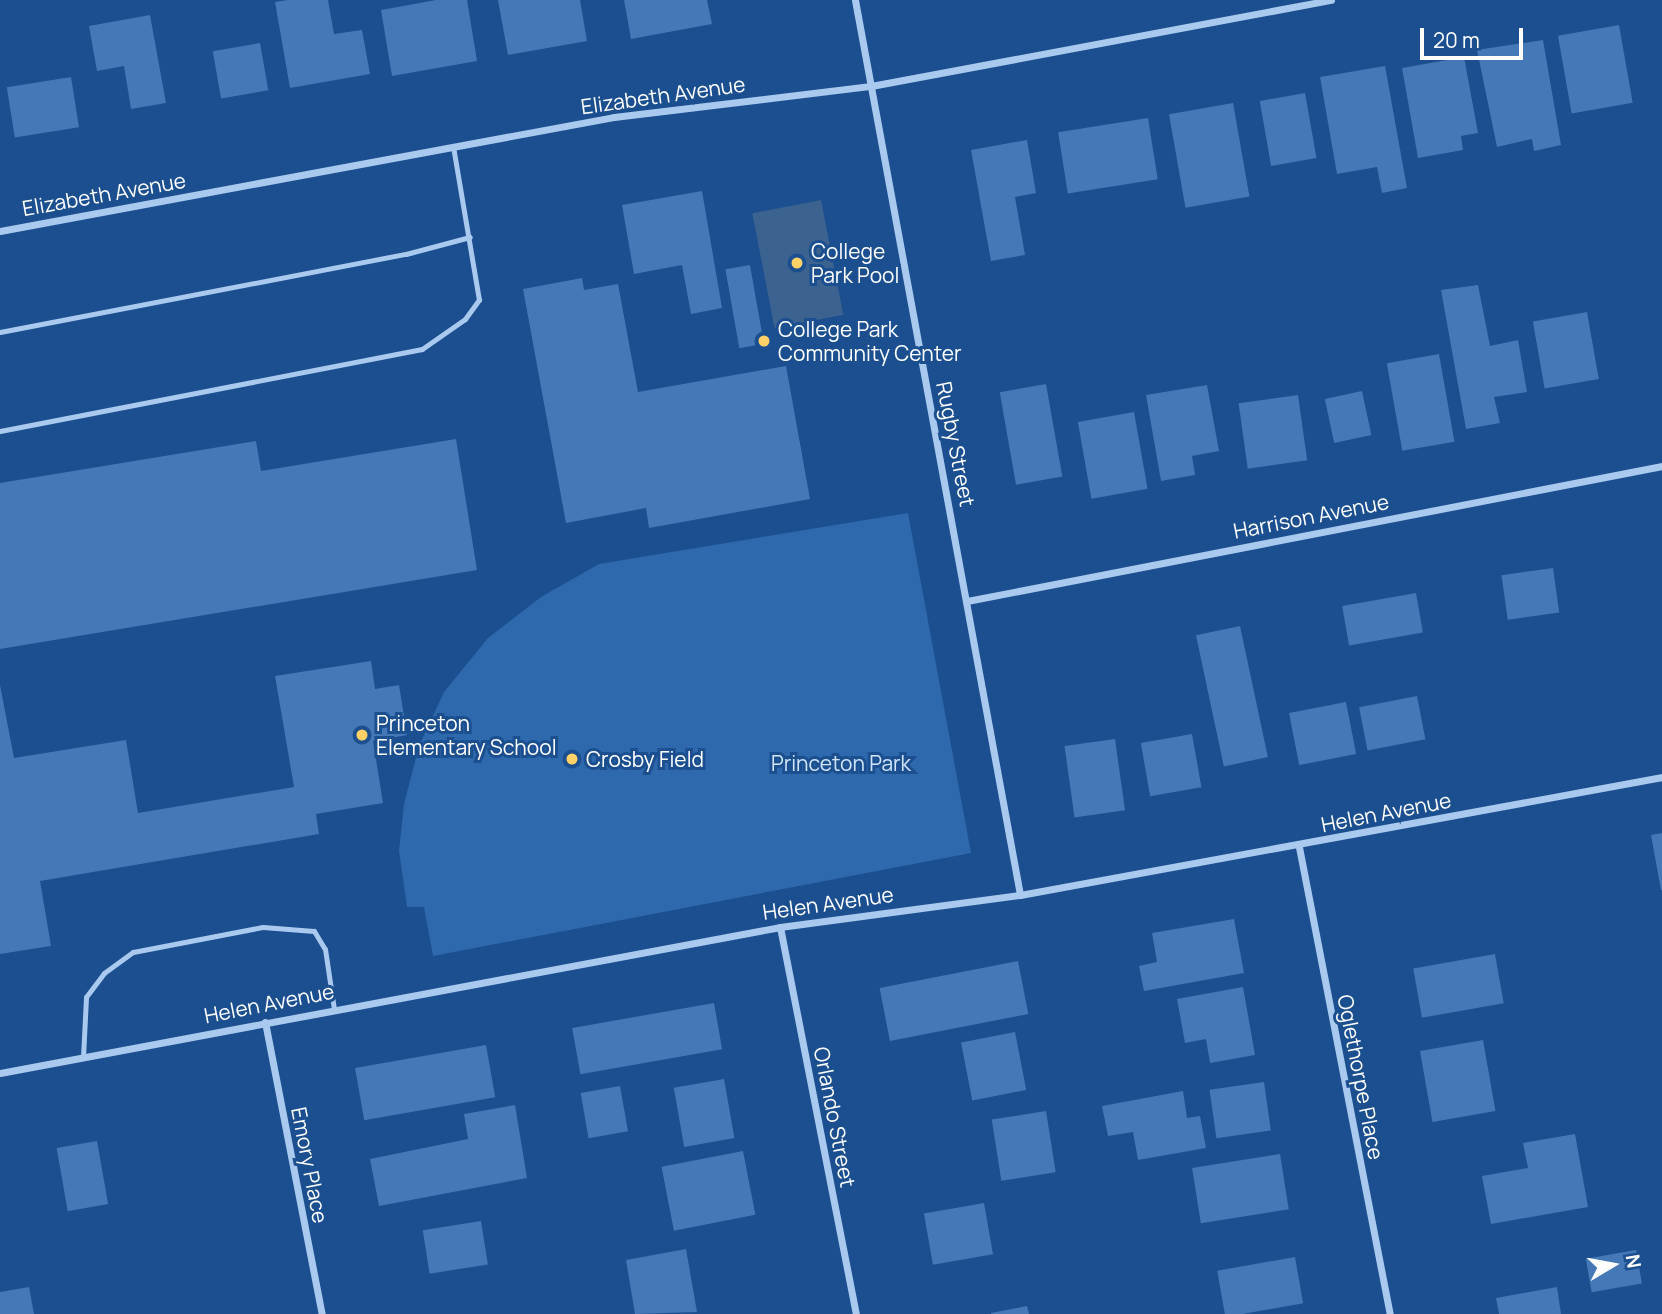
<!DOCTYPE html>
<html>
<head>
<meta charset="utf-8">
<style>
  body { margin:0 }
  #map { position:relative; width:1662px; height:1314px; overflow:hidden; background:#1b4f8f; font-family:Manrope,sans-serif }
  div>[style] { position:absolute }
  .green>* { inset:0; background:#2e69ad }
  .water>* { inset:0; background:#3c6290; transform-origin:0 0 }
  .building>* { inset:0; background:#4478b7; transform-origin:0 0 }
  .lane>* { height:5px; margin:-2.5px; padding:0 2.5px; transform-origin:2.5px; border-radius:2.5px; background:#a9c9ee }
  .street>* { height:7px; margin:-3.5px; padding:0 3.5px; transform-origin:3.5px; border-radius:3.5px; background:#a9c9ee }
  .dots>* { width:19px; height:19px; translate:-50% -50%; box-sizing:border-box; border:4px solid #1b4f8f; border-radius:50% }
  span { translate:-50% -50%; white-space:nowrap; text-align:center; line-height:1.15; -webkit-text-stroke:6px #1b4f8f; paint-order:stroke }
  .street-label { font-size:21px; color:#fff }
  .poi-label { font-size:21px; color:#fff }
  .left { translate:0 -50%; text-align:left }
  .park-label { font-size:21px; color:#cfe3fa }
  .north { position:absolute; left:1578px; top:1230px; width:70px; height:70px; -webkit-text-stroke:5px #1b4f8f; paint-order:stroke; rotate:80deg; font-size:19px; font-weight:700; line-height:28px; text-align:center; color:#fff }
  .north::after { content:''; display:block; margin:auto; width:24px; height:32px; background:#fff; clip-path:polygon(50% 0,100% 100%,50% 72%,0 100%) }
  .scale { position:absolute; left:1420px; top:28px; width:103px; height:32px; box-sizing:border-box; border:4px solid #fff; border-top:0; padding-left:9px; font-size:21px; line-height:24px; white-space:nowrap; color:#fff; -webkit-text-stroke:5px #1b4f8f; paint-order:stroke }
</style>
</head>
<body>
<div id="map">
  <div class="green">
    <i style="clip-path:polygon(908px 513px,971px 853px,433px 956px,424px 907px,407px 907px,399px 851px,404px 804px,419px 746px,444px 692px,488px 638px,541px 597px,599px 564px)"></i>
  </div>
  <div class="water">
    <i style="left:821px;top:200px;width:117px;height:70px;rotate:79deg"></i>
  </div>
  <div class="building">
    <i style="clip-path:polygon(288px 0,328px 0,334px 34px,362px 30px,370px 74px,290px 88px,275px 2px)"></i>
    <i style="clip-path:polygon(436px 0,467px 0,477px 61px,392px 76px,381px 10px)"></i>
    <i style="clip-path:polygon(498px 0,580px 0,587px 41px,508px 55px)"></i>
    <i style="clip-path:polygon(624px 0,707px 0,712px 24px,631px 39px)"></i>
    <i style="clip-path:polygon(150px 15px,166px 103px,131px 109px,124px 66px,97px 71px,89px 26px)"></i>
    <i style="left:1619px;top:25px;width:79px;height:62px;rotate:80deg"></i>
    <i style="clip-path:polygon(1543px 40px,1561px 145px,1534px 151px,1532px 139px,1497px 147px,1477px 50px)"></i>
    <i style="left:260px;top:43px;width:48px;height:48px;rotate:80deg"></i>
    <i style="clip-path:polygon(1464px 57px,1478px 133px,1461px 136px,1463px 150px,1418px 158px,1402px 68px)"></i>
    <i style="clip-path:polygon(1385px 66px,1407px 188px,1382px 193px,1377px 167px,1337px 174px,1320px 77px)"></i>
    <i style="left:71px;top:77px;width:51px;height:65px;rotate:81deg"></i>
    <i style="left:1305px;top:93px;width:66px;height:46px;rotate:80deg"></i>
    <i style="left:1233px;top:103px;width:95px;height:65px;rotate:80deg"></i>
    <i style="left:1148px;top:118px;width:62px;height:91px;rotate:81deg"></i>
    <i style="clip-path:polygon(1027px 140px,1036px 193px,1015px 197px,1025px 255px,991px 261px,971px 150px)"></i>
    <i style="clip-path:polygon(702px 191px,722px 308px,691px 314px,682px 265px,634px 274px,622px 205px)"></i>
    <i style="left:750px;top:265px;width:80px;height:25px;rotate:80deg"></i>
    <i style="clip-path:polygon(582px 278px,584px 290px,618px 284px,638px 392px,786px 366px,810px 499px,649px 528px,646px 508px,566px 523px,523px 289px)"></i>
    <i style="clip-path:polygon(1478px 285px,1490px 346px,1518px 340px,1527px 392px,1494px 397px,1500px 423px,1466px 429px,1441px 290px)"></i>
    <i style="left:1587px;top:312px;width:68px;height:55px;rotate:80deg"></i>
    <i style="left:1439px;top:354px;width:89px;height:53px;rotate:80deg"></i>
    <i style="left:1046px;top:384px;width:94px;height:47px;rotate:80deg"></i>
    <i style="clip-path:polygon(1207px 385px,1219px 451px,1192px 456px,1195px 475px,1161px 481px,1146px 395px)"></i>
    <i style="left:1362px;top:391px;width:45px;height:38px;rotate:78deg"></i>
    <i style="left:1298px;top:395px;width:66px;height:60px;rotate:82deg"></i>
    <i style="left:1134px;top:412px;width:78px;height:57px;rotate:80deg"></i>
    <i style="clip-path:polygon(456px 439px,477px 570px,0 649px,0 483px,256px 441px,261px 471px)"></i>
    <i style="left:1553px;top:568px;width:45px;height:52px;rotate:82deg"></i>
    <i style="left:1416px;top:593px;width:40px;height:75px;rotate:80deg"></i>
    <i style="left:1240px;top:626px;width:134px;height:45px;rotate:78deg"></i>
    <i style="clip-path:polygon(371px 661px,375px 689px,399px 685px,407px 735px,373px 741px,383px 803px,316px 814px,319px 834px,40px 881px,51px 946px,0 954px,0 685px,14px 758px,126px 740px,138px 813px,294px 787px,275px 676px)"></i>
    <i style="left:1417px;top:696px;width:44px;height:59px;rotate:79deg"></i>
    <i style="left:1346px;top:702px;width:53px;height:58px;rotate:79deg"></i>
    <i style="left:1192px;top:734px;width:54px;height:52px;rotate:80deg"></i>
    <i style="left:1115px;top:739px;width:72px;height:51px;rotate:82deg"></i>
    <i style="clip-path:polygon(1662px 833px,1662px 890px,1661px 890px,1651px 835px)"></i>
    <i style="clip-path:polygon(1234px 919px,1244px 973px,1144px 991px,1139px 966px,1157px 962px,1152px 933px)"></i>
    <i style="left:1495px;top:954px;width:50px;height:83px;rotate:80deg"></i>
    <i style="left:1018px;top:961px;width:54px;height:141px;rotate:79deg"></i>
    <i style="clip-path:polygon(1243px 987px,1255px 1055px,1210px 1063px,1206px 1039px,1185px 1043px,1177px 999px)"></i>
    <i style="left:714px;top:1003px;width:47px;height:144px;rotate:80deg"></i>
    <i style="left:1015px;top:1032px;width:59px;height:55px;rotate:79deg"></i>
    <i style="left:1483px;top:1040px;width:72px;height:64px;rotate:80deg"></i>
    <i style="left:486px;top:1045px;width:53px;height:133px;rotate:80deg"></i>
    <i style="left:724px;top:1079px;width:60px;height:51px;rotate:80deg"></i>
    <i style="left:1264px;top:1082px;width:49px;height:55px;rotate:82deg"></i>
    <i style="left:620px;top:1086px;width:46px;height:40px;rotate:80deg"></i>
    <i style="clip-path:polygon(1183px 1091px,1187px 1118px,1200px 1116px,1206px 1148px,1138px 1160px,1133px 1132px,1108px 1136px,1102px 1106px)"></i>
    <i style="clip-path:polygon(515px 1105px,527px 1178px,379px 1206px,370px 1159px,468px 1139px,464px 1114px)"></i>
    <i style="left:1046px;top:1111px;width:62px;height:55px;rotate:81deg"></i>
    <i style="clip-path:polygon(1575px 1134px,1588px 1207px,1491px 1224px,1482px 1176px,1528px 1168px,1523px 1143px)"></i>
    <i style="left:97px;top:1141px;width:64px;height:41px;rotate:80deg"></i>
    <i style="left:743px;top:1151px;width:65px;height:83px;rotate:79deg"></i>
    <i style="left:1280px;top:1154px;width:56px;height:89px;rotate:81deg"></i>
    <i style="left:984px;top:1203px;width:52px;height:61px;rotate:80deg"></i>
    <i style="left:481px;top:1221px;width:44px;height:59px;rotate:81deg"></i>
    <i style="clip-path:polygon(686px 1249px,697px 1312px,635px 1314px,626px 1260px)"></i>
    <i style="left:1636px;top:1250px;width:34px;height:51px;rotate:80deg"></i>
    <i style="left:1295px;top:1257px;width:47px;height:79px;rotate:80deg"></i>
    <i style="clip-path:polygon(29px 1287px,34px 1314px,0 1314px,0 1292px)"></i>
    <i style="clip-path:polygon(1557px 1287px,1561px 1314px,1499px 1314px,1496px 1298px)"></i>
    <i style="clip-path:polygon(1027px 1306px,1029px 1314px,991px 1314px,991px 1313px)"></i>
  </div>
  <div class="lane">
    <i style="left:0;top:332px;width:413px;rotate:-10.9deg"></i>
    <i style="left:406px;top:254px;width:66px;rotate:-14.9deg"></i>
    <i style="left:0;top:431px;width:430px;rotate:-11deg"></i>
    <i style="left:422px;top:349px;width:52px;rotate:-34.9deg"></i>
    <i style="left:465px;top:319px;width:24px;rotate:-54deg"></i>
    <i style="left:479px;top:300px;width:155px;rotate:-99.6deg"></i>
    <i style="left:83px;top:1057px;width:60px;rotate:-87.1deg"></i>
    <i style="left:86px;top:997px;width:30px;rotate:-53deg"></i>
    <i style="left:104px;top:973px;width:36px;rotate:-36deg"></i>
    <i style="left:133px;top:952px;width:132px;rotate:-10.9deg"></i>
    <i style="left:263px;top:927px;width:51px;rotate:4.5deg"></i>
    <i style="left:314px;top:931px;width:21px;rotate:59deg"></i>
    <i style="left:325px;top:949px;width:61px;rotate:81.5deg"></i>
  </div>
  <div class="street">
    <i style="left:855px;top:0;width:910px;rotate:79.55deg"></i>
    <i style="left:0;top:231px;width:624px;rotate:-10.52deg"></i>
    <i style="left:614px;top:117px;width:259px;rotate:-6.9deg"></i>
    <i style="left:871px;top:86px;width:468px;rotate:-10.6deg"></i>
    <i style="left:967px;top:601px;width:708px;rotate:-10.99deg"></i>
    <i style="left:1299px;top:847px;width:476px;rotate:79deg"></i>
    <i style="left:780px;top:927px;width:394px;rotate:78.9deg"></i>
    <i style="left:265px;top:1022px;width:298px;rotate:79deg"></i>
    <i style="left:0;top:1073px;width:794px;rotate:-10.6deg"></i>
    <i style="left:780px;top:927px;width:242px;rotate:-7.6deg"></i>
    <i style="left:1020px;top:895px;width:653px;rotate:-10.41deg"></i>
  </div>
  <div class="dots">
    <i style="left:797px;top:263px;background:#ffd166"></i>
    <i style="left:764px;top:341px;background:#ffd166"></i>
    <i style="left:362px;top:735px;background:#ffd166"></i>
    <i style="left:572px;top:759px;background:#ffd166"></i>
  </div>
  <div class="street-label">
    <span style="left:663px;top:95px;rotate:-8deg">Elizabeth Avenue</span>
    <span style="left:104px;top:194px;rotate:-10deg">Elizabeth Avenue</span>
    <span style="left:956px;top:444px;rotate:79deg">Rugby Street</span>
    <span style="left:1311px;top:516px;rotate:-11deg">Harrison Avenue</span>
    <span style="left:1386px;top:812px;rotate:-11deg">Helen Avenue</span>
    <span style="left:828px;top:903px;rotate:-8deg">Helen Avenue</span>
    <span style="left:269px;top:1003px;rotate:-11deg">Helen Avenue</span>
    <span style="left:1361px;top:1077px;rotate:79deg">Oglethorpe Place</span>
    <span style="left:835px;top:1117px;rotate:79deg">Orlando Street</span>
    <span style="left:310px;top:1165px;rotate:79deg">Emory Place</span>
  </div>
  <div class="poi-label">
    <span class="left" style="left:811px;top:263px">College<br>Park Pool</span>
    <span class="left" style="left:778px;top:341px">College Park<br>Community Center</span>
    <span class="left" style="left:376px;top:735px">Princeton<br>Elementary School</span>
    <span class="left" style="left:586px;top:759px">Crosby Field</span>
  </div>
  <div class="park-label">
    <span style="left:841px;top:763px">Princeton Park</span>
  </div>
  <div class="north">N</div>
  <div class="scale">20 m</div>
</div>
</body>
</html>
